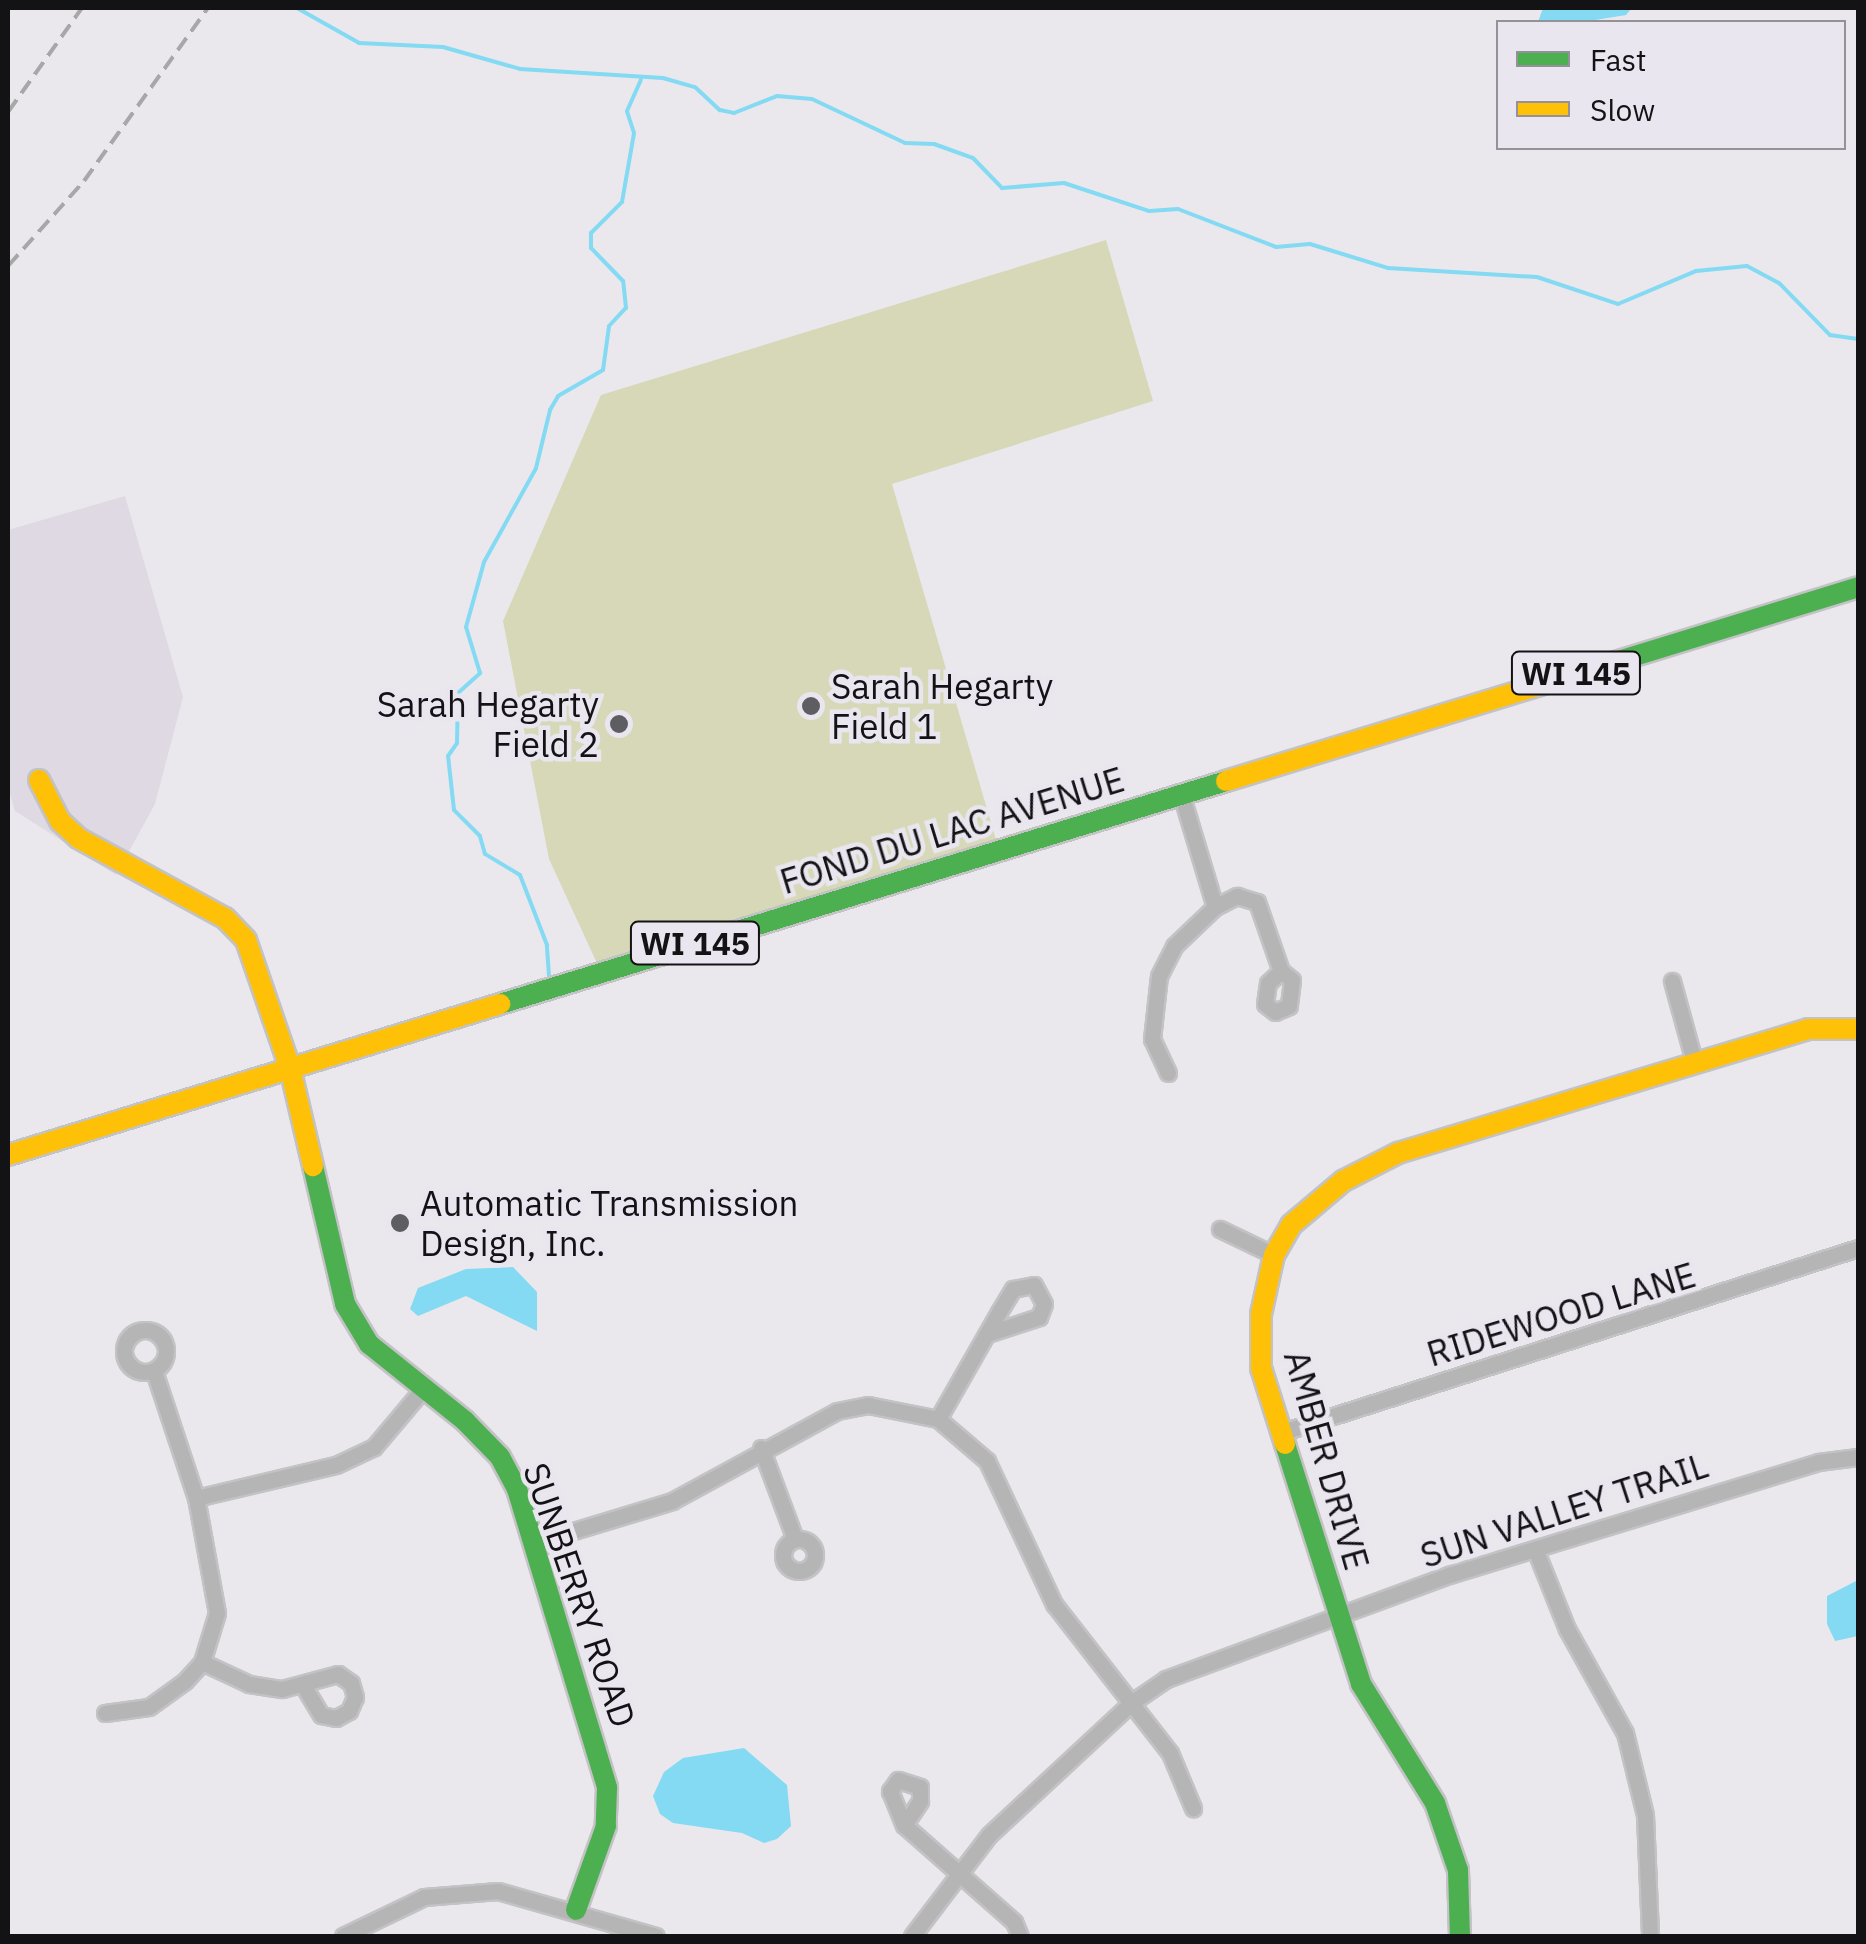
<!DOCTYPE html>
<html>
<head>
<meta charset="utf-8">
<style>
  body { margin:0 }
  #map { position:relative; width:1866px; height:1944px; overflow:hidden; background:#eae8ed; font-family:"IBM Plex Sans",sans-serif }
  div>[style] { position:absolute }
  .built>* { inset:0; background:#ded9e2 }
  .green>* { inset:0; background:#d6d8b7 }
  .water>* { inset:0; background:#83daf2 }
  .stream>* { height:4px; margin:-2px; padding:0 2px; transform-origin:2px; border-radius:2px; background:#83daf2 }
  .roads { filter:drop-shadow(2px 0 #c3c2c5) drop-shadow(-2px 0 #c3c2c5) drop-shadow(0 2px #c3c2c5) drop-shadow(0 -2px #c3c2c5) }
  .street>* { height:15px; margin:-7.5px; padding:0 7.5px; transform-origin:7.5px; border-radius:7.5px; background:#b6b5b6 }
  .street>.ring { margin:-7.5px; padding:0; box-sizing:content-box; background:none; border:15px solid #b6b5b6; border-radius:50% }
  .fast>* { height:20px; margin:-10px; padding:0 10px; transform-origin:10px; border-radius:10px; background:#4caf50 }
  .slow>* { height:20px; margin:-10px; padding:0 10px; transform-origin:10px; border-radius:10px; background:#ffc107 }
  .rail>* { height:4px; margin-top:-2px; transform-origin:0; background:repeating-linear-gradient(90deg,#a7a6a8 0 15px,transparent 0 23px) }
  .dots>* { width:28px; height:28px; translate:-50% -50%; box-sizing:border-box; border:5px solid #eae6ef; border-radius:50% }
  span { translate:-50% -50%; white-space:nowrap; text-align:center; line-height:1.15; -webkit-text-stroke:9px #eae6ef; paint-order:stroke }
  .shield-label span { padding:2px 8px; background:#eae6ef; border:2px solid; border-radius:8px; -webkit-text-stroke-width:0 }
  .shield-label { font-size:32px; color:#131215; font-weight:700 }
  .poi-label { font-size:35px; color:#131215 }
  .left { translate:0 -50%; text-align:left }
  .right { translate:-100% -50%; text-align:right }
  .street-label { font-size:35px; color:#131215 }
  .frame { position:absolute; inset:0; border:10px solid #131215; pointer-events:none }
  .legend { position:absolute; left:1496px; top:20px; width:350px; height:130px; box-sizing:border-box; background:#eae6ef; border:2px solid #949198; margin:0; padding:12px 18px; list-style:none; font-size:30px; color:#131215 }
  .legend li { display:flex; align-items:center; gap:20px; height:50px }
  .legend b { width:50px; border:2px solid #949198 }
</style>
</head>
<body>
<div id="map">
  <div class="built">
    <i style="clip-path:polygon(125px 496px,183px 697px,155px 804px,116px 875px,15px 811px,8px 787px,8px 530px)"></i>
  </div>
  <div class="green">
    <i style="clip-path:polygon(1106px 240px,1153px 401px,892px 484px,999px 850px,601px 972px,549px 859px,503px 621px,601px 395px)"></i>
  </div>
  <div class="water">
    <i style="clip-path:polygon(1543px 8px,1632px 8px,1626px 15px,1583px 22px,1538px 22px)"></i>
    <i style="clip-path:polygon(513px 1267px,537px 1292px,537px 1331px,466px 1296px,418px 1316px,410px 1309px,418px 1288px,466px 1269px)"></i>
    <i style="clip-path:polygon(1858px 1580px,1858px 1636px,1835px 1641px,1827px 1624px,1827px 1596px)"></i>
    <i style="clip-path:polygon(744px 1748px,787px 1785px,791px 1826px,777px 1839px,764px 1843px,742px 1833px,673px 1823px,660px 1814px,653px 1796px,664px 1772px,683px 1758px)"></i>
  </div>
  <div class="stream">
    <i style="left:297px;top:8px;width:71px;rotate:29.4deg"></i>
    <i style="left:359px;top:43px;width:84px;rotate:2.7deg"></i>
    <i style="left:443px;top:47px;width:80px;rotate:15.9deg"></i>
    <i style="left:520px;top:69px;width:143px;rotate:3.6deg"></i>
    <i style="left:663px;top:78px;width:33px;rotate:16deg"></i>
    <i style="left:695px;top:87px;width:34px;rotate:43deg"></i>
    <i style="left:720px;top:110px;width:14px;rotate:12deg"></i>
    <i style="left:734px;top:113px;width:46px;rotate:-21.6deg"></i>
    <i style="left:777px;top:96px;width:35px;rotate:5deg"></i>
    <i style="left:812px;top:99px;width:103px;rotate:25.3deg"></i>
    <i style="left:905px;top:143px;width:29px;rotate:2deg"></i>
    <i style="left:934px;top:144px;width:41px;rotate:19.7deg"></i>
    <i style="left:973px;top:158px;width:42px;rotate:46deg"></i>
    <i style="left:1002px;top:188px;width:62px;rotate:-4.6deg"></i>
    <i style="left:1064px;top:183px;width:89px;rotate:18.2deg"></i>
    <i style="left:1149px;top:211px;width:29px;rotate:-4deg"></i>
    <i style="left:1178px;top:209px;width:105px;rotate:21.2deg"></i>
    <i style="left:1276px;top:247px;width:34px;rotate:-5deg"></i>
    <i style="left:1310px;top:244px;width:82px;rotate:17.1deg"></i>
    <i style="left:1388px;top:268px;width:149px;rotate:3.5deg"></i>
    <i style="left:1537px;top:277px;width:85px;rotate:18.4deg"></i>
    <i style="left:1618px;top:304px;width:85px;rotate:-22.9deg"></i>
    <i style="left:1696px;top:271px;width:51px;rotate:-5.6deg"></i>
    <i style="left:1747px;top:266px;width:36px;rotate:28deg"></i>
    <i style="left:1779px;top:283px;width:73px;rotate:45.6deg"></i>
    <i style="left:1830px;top:335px;width:28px;rotate:8deg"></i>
    <i style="left:549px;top:976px;width:31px;rotate:-94deg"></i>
    <i style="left:547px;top:945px;width:75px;rotate:-111.1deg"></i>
    <i style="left:520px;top:875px;width:41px;rotate:-149deg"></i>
    <i style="left:485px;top:854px;width:19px;rotate:-106deg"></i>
    <i style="left:480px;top:836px;width:37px;rotate:-135deg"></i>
    <i style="left:454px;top:810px;width:54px;rotate:-96.3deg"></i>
    <i style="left:448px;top:756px;width:16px;rotate:-55deg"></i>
    <i style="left:457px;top:743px;width:50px;rotate:-88.9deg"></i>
    <i style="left:458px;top:693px;width:30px;rotate:-42deg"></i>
    <i style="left:480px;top:673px;width:48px;rotate:-106.9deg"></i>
    <i style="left:466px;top:627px;width:67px;rotate:-74.5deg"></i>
    <i style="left:484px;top:562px;width:107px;rotate:-61deg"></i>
    <i style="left:536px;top:468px;width:60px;rotate:-76.4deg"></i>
    <i style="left:550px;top:410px;width:16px;rotate:-60deg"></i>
    <i style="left:558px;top:396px;width:52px;rotate:-30deg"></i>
    <i style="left:603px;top:370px;width:44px;rotate:-82.2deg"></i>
    <i style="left:609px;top:326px;width:25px;rotate:-47deg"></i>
    <i style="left:626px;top:308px;width:27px;rotate:-96deg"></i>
    <i style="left:623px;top:281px;width:46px;rotate:-134.1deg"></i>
    <i style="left:591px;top:248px;width:15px;rotate:-90deg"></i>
    <i style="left:591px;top:233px;width:44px;rotate:-45deg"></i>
    <i style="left:622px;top:202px;width:70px;rotate:-80.1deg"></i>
    <i style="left:634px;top:133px;width:23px;rotate:-108deg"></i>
    <i style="left:627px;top:111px;width:34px;rotate:-66deg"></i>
  </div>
  <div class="roads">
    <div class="street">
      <i style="left:1215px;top:907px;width:25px;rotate:-27deg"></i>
      <i style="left:1237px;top:896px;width:21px;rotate:17deg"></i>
      <i style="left:1257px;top:902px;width:73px;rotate:70.8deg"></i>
      <i style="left:1281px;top:971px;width:14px;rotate:39deg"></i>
      <i style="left:1292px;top:980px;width:26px;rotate:97deg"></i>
      <i style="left:1289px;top:1006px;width:15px;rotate:157deg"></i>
      <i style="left:1275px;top:1012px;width:13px;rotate:-141deg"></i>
      <i style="left:1265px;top:1004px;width:21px;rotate:-82deg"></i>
      <i style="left:1268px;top:983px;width:18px;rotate:-43deg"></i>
      <i style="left:1672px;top:981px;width:83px;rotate:74.6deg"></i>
      <i style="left:1168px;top:1073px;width:38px;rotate:-115deg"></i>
      <i style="left:1152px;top:1039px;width:63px;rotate:-83.7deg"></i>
      <i style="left:1159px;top:976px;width:34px;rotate:-63deg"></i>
      <i style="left:1174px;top:946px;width:57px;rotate:-43.6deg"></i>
      <i style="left:1215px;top:907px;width:118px;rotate:-106.7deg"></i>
      <i style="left:1220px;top:1229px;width:60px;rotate:25.7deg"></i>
      <i class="ring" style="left:124px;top:1330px;width:27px;height:27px"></i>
      <i style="left:938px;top:1419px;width:123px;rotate:-60.3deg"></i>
      <i style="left:999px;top:1312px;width:27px;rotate:-59deg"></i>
      <i style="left:1013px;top:1289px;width:21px;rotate:-11deg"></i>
      <i style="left:1034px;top:1285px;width:21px;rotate:62deg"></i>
      <i style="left:1044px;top:1304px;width:14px;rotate:111deg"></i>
      <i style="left:1039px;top:1317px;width:55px;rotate:161.9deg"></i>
      <i style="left:1280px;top:1433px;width:607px;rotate:-17.75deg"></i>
      <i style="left:761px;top:1448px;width:97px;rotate:69.5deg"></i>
      <i style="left:196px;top:1498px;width:144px;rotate:-13.3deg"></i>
      <i style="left:336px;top:1465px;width:42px;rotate:-25.3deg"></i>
      <i style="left:374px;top:1447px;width:75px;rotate:-49.9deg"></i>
      <i class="ring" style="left:783px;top:1539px;width:17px;height:17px"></i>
      <i style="left:534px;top:1543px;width:144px;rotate:-16.9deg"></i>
      <i style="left:672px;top:1501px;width:188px;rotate:-28.6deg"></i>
      <i style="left:837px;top:1411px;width:32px;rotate:-11deg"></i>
      <i style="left:868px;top:1405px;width:71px;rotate:11.3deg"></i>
      <i style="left:938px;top:1419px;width:65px;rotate:40.6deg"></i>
      <i style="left:987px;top:1461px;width:158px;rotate:64.9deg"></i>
      <i style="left:1054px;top:1604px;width:189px;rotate:52.1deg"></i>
      <i style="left:1170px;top:1753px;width:60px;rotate:67.3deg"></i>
      <i style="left:1535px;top:1549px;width:86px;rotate:68.2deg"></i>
      <i style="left:1567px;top:1629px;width:119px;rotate:60.9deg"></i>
      <i style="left:1625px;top:1733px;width:84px;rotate:76.3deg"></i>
      <i style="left:1645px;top:1815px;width:121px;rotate:87.6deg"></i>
      <i style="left:202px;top:1662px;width:52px;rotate:25.1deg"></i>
      <i style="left:249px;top:1684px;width:33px;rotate:9deg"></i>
      <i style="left:282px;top:1689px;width:58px;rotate:-15deg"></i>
      <i style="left:338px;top:1674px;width:16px;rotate:35deg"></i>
      <i style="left:351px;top:1683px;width:15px;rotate:74deg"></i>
      <i style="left:355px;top:1697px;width:15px;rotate:113deg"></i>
      <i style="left:349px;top:1711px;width:15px;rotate:152deg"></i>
      <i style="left:336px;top:1718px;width:15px;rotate:-169deg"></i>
      <i style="left:321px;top:1715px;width:33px;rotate:-121deg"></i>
      <i style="left:105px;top:1713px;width:44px;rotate:-7.8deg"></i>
      <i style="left:149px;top:1707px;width:44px;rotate:-35.8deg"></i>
      <i style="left:185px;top:1681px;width:25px;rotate:-48deg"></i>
      <i style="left:202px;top:1662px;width:51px;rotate:-73deg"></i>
      <i style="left:217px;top:1613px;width:117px;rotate:-100.3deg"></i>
      <i style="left:196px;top:1498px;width:134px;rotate:-108.3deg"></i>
      <i style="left:904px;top:1825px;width:29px;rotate:-56deg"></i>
      <i style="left:920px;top:1801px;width:14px;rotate:-90deg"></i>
      <i style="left:920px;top:1787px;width:23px;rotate:-162deg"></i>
      <i style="left:898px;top:1780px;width:14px;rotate:126deg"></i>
      <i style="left:890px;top:1791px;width:37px;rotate:68deg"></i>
      <i style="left:904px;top:1825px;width:147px;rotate:41.4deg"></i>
      <i style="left:1014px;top:1922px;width:15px;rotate:67deg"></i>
      <i style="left:343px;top:1936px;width:90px;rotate:-25.7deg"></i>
      <i style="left:424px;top:1897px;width:74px;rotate:-4.6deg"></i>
      <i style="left:498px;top:1891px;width:164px;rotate:15.9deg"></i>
      <i style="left:912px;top:1936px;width:127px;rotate:-52.7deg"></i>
      <i style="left:989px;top:1835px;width:194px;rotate:-42.9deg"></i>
      <i style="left:1131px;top:1703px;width:42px;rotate:-34.4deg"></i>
      <i style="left:1166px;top:1679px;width:302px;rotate:-20.2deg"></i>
      <i style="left:1449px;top:1575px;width:386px;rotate:-17deg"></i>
      <i style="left:1818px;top:1462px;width:40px;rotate:-7.1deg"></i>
    </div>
    <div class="fast">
      <i style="left:1602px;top:666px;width:268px;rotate:-17.1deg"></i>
      <i style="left:500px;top:1004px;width:759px;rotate:-17.07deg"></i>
      <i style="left:313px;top:1166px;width:142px;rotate:76.9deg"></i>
      <i style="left:345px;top:1304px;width:47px;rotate:59deg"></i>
      <i style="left:369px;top:1344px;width:123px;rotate:38.7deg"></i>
      <i style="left:465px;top:1421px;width:50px;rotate:45.8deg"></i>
      <i style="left:500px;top:1457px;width:36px;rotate:62deg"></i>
      <i style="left:517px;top:1489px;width:312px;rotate:73.2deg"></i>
      <i style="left:607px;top:1788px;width:38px;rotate:92deg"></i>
      <i style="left:606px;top:1826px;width:89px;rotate:109.7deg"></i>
      <i style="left:1285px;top:1444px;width:252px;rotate:72.4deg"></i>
      <i style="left:1361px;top:1684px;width:140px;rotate:58.1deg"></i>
      <i style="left:1435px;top:1803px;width:71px;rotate:71.1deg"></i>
      <i style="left:1458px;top:1870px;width:66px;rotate:88.3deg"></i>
    </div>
    <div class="slow">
      <i style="left:39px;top:780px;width:46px;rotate:62.9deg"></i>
      <i style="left:60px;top:821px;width:25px;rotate:43deg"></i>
      <i style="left:78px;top:838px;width:167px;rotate:28.6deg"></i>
      <i style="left:225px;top:918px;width:30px;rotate:46deg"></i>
      <i style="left:246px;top:940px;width:135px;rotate:71deg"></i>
      <i style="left:290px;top:1068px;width:101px;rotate:76.8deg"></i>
      <i style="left:1226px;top:781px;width:393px;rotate:-17deg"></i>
      <i style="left:8px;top:1155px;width:515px;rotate:-17.06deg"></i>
      <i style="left:1285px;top:1444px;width:80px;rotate:-107.5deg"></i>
      <i style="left:1261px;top:1368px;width:54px;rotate:-90deg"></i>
      <i style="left:1261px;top:1314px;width:60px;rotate:-77.6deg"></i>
      <i style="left:1274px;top:1255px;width:34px;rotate:-60deg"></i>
      <i style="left:1291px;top:1225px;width:68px;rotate:-40.2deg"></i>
      <i style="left:1343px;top:1181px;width:62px;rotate:-27deg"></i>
      <i style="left:1398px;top:1153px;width:428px;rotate:-16.8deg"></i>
      <i style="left:1808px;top:1029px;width:50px"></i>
    </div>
  </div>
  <div class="rail">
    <i style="left:8px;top:112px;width:128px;rotate:-54.6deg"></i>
    <i style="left:8px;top:266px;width:114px;rotate:-48.2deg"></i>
    <i style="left:84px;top:181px;width:213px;rotate:-54.4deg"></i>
  </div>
  <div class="dots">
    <i style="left:811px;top:706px;background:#5e5d61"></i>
    <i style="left:619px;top:724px;background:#5e5d61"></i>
    <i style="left:400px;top:1223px;background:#5e5d61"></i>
  </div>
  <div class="shield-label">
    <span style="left:1576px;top:673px">WI 145</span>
    <span style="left:695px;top:943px">WI 145</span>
  </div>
  <div class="poi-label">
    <span class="left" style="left:831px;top:706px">Sarah Hegarty<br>Field 1</span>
    <span class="right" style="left:599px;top:724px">Sarah Hegarty<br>Field 2</span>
    <span class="left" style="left:420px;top:1223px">Automatic Transmission<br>Design, Inc.</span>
  </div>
  <div class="street-label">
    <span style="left:952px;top:830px;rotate:-17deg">FOND DU LAC AVENUE</span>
    <span style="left:1561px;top:1314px;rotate:-17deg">RIDEWOOD LANE</span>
    <span style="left:1327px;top:1460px;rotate:74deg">AMBER DRIVE</span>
    <span style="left:1564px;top:1510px;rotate:-18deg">SUN VALLEY TRAIL</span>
    <span style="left:580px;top:1595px;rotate:71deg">SUNBERRY ROAD</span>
  </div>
  <div class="frame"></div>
  <ul class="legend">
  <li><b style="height:12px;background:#4caf50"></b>Fast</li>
  <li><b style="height:12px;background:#ffc107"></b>Slow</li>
  </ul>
</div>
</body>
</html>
